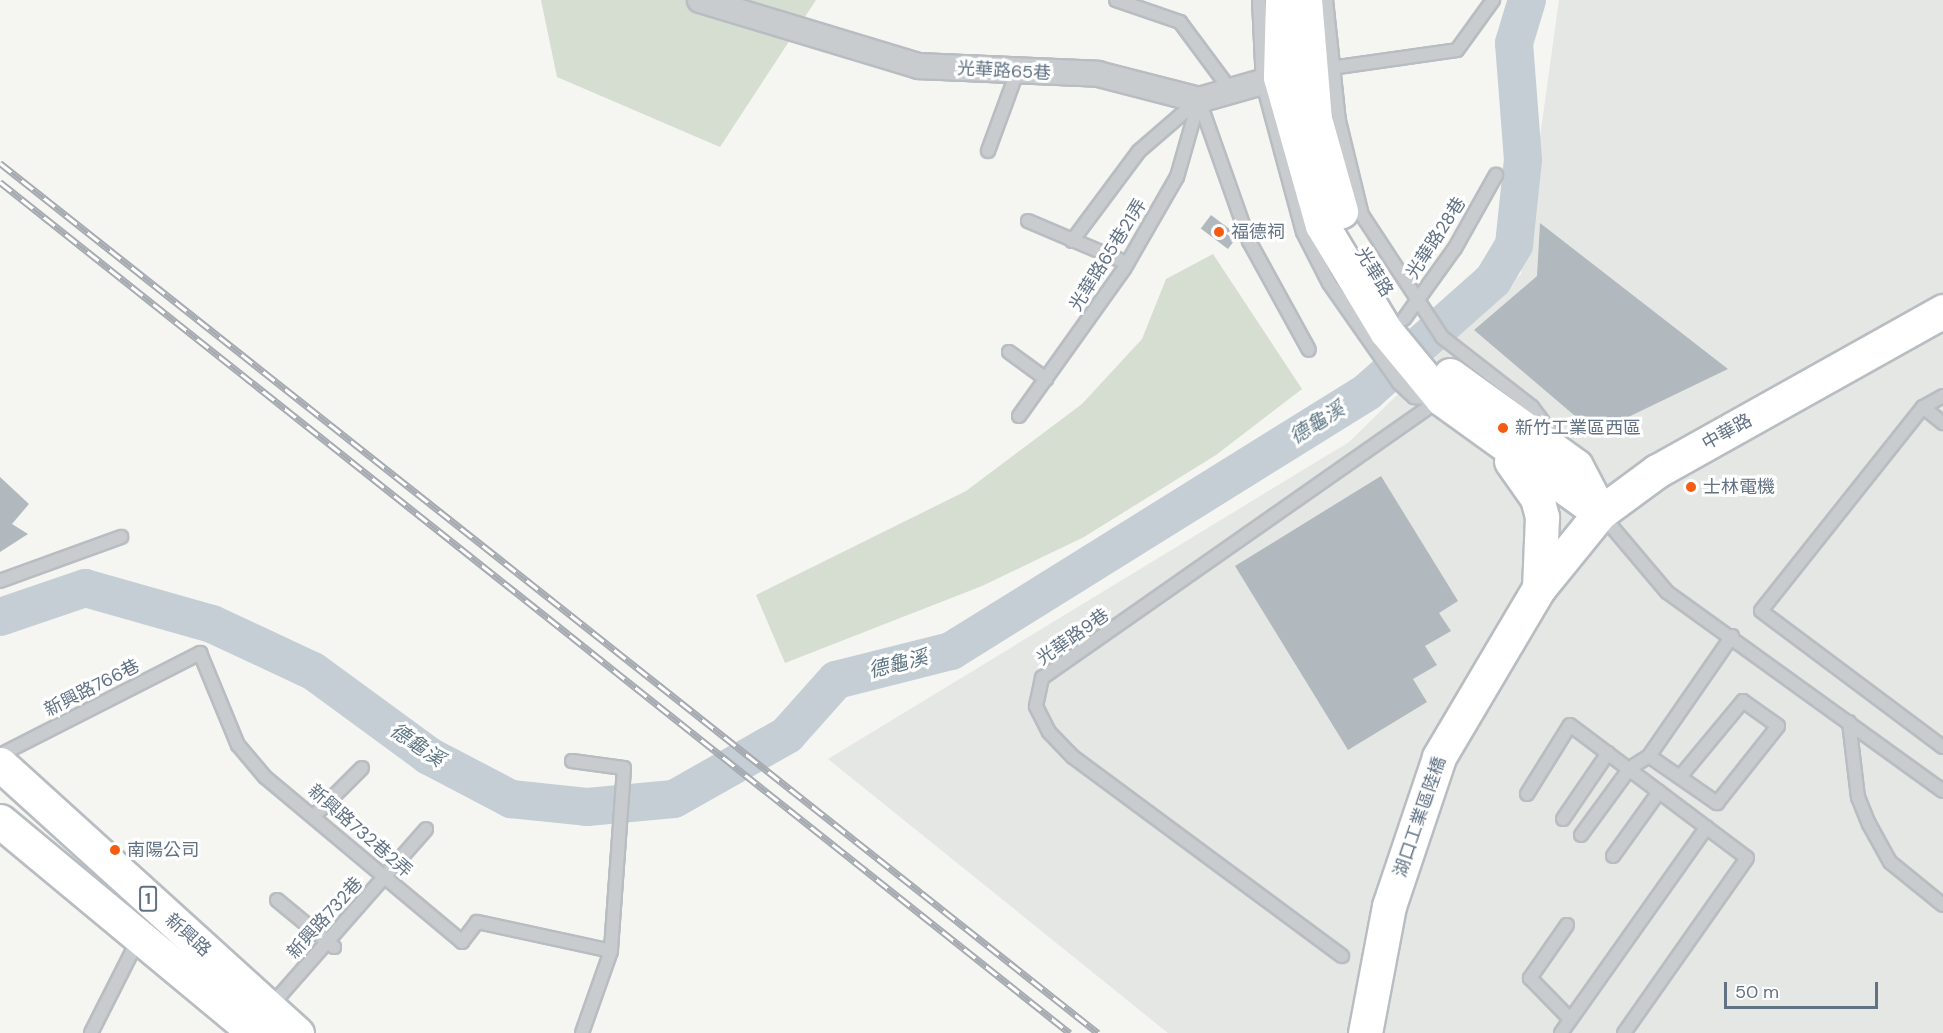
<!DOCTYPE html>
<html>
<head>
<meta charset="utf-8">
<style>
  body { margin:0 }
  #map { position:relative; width:1943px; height:1033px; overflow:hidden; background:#f5f5f1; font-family:"DM Sans","Noto Sans TC",sans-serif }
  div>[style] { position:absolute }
  .built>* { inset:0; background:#e5e7e4 }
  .green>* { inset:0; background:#d5ded1 }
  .river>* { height:38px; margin:-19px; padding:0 19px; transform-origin:19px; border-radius:19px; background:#c4ced4 }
  .building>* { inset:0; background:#b1b9be; transform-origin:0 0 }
  .roads { filter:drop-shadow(2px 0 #b8bdc2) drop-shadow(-2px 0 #b8bdc2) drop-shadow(0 2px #b8bdc2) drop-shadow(0 -2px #b8bdc2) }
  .lane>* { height:12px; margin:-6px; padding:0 6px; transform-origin:6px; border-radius:6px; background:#c9cccf }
  .street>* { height:24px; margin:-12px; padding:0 12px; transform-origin:12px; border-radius:12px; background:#c9cccf }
  .secondary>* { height:33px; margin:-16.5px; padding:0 16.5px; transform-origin:16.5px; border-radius:16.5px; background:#fff }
  .primary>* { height:33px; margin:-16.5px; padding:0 16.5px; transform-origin:16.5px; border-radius:16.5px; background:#fff }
  .rail>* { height:7px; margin-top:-3.5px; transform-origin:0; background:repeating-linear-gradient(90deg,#fff 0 14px,#a6abb1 0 28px); box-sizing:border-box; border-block:2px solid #a6abb1 }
  .dots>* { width:16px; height:16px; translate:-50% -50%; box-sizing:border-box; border:3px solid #fff; border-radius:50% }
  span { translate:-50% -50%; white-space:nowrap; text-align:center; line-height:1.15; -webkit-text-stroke:6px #fff; paint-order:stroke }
  .shield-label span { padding:2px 4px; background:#fff; border:2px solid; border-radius:4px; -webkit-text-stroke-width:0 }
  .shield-label { font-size:16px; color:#617285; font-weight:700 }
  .street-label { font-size:18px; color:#617285 }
  .poi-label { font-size:18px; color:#617285 }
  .left { translate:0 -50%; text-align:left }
  .water-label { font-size:20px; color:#5c7583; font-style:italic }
  .scale { position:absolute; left:1724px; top:982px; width:154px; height:27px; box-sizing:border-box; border:3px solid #617285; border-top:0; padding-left:8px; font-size:18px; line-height:21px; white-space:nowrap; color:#617285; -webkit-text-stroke:4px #fff; paint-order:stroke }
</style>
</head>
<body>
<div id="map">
  <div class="built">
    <i style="clip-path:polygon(1559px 0,1943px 0,1943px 1033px,1168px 1033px,828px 759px,1349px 442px,1521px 274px)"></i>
  </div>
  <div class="green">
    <i style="clip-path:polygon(541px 0,816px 0,720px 147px,557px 77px)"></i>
    <i style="clip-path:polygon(1213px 254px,1302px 389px,1216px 455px,1084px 537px,982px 586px,785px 663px,756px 595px,966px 491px,1082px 404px,1142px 339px,1166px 279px)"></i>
  </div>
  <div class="river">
    <i style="left:0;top:617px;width:90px;rotate:-18.8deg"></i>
    <i style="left:85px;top:588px;width:132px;rotate:15.8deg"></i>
    <i style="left:212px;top:624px;width:111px;rotate:25deg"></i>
    <i style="left:313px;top:671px;width:144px;rotate:36.2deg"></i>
    <i style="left:429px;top:756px;width:93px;rotate:27.7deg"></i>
    <i style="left:511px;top:799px;width:76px;rotate:6deg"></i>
    <i style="left:587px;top:807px;width:87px;rotate:-5.3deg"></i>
    <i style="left:674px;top:799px;width:130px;rotate:-29.5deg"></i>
    <i style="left:787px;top:735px;width:74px;rotate:-48.3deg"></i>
    <i style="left:836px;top:680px;width:119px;rotate:-14.2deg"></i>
    <i style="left:951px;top:651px;width:490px;rotate:-31.9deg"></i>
    <i style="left:1367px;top:392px;width:169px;rotate:-41.6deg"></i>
    <i style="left:1493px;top:280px;width:41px;rotate:-59deg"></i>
    <i style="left:1514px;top:245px;width:85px;rotate:-84deg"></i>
    <i style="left:1523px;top:160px;width:117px;rotate:-94.4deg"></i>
    <i style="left:1514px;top:43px;width:45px;rotate:-73.2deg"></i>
  </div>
  <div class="building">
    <i style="left:1211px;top:215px;width:34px;height:17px;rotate:37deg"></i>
    <i style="clip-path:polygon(1540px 223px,1728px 369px,1595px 433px,1474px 330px,1537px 276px)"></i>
    <i style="clip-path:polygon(1381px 476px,1458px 601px,1439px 613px,1451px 631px,1425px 646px,1437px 665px,1413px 679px,1427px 702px,1348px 750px,1235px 566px)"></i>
    <i style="clip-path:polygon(0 477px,29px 504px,12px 524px,28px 534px,0 552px)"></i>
  </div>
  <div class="roads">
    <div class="lane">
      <i style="left:1116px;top:0;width:68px;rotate:19deg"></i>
      <i style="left:1180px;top:22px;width:87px;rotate:53.4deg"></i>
      <i style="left:1259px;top:0;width:84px;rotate:87.3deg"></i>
      <i style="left:1263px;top:84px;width:153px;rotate:74.9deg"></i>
      <i style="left:1303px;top:232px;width:57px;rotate:63deg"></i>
      <i style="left:1329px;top:283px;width:122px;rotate:55deg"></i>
      <i style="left:1399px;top:383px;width:21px;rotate:43deg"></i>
      <i style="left:1414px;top:397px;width:20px;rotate:6deg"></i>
      <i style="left:1326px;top:0;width:122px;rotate:83.9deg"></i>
      <i style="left:1339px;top:121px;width:97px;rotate:76.3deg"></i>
      <i style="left:1362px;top:215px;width:146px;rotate:56.7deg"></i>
      <i style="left:1442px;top:337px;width:114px;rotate:37.9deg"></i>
      <i style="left:1532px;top:407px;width:36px;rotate:53deg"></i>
      <i style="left:1324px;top:69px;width:134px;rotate:-8.1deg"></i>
      <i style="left:1457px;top:50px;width:62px;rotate:-54.2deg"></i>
      <i style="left:1199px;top:100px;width:150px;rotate:70.5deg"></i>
      <i style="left:1249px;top:241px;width:124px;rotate:61.2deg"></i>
      <i style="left:988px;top:151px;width:84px;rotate:-69.8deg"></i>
      <i style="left:1028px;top:221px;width:108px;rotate:23deg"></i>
      <i style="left:1072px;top:241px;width:112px;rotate:-53.3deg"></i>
      <i style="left:1139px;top:151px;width:78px;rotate:-40.8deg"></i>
      <i style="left:1404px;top:319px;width:87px;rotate:-54.3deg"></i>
      <i style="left:1455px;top:248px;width:84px;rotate:-60.7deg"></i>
      <i style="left:1009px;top:352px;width:46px;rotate:36.1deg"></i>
      <i style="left:1943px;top:396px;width:23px;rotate:151deg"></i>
      <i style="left:1923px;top:407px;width:260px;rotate:128.5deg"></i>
      <i style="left:1761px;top:611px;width:227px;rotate:36.8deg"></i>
      <i style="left:1923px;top:407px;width:26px;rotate:39deg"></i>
      <i style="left:1019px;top:416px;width:181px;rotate:-54.5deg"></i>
      <i style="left:1124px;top:269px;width:106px;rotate:-60.1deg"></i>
      <i style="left:1177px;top:177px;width:80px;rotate:-74.1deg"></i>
      <i style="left:1601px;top:514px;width:102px;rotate:49.8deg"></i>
      <i style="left:1667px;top:592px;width:340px;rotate:35.8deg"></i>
      <i style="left:0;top:581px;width:129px;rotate:-20deg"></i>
      <i style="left:1849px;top:722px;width:76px;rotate:83.2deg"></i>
      <i style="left:1858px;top:797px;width:29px;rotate:68deg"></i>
      <i style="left:1869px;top:824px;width:43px;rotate:61.1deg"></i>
      <i style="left:1890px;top:862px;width:68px;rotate:39.1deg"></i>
      <i style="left:0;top:755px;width:225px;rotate:-27deg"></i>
      <i style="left:200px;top:653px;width:100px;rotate:67.6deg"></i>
      <i style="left:238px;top:745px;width:42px;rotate:49.8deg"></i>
      <i style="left:265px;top:777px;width:257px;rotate:39.9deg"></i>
      <i style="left:462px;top:942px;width:25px;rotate:-53deg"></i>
      <i style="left:477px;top:922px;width:137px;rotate:12.2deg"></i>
      <i style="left:1649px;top:756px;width:83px;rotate:34.7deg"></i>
      <i style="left:1717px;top:803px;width:98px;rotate:-51.6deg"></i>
      <i style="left:1778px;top:726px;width:43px;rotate:-144.5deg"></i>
      <i style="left:1743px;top:701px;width:99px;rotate:129.7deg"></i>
      <i style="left:572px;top:761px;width:52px;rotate:7.7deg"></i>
      <i style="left:624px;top:768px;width:183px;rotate:94.1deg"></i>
      <i style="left:611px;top:951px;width:87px;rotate:109.5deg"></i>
      <i style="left:1527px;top:794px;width:81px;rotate:-58.1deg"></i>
      <i style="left:1570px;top:725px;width:221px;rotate:36.9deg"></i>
      <i style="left:1747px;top:858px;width:214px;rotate:125.1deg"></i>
      <i style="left:316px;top:814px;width:65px;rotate:-45deg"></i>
      <i style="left:1563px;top:819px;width:80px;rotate:-55.7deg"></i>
      <i style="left:1581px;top:835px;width:83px;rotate:-53.8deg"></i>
      <i style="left:1630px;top:768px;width:22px;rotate:-32deg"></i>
      <i style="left:1649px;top:756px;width:146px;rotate:-55.3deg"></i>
      <i style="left:1613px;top:856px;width:79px;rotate:-54.3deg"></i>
      <i style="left:277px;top:900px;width:74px;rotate:39.5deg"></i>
      <i style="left:1567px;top:925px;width:65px;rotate:124.9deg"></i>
      <i style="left:1530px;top:978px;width:57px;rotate:45.7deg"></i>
      <i style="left:1342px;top:956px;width:335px;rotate:-143.5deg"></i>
      <i style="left:1073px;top:757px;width:35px;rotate:-134deg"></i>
      <i style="left:1049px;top:732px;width:29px;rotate:-117deg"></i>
      <i style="left:1036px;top:706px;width:29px;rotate:-78deg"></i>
      <i style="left:1042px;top:678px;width:487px;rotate:-35deg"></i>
      <i style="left:269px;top:1008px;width:238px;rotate:-48.7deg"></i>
      <i style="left:91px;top:1033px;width:106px;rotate:-63.2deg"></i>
      <i style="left:1561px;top:1033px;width:252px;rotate:-54.7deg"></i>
    </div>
    <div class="street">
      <i style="left:700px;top:0;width:228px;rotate:16.8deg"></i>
      <i style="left:918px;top:66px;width:180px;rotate:2.5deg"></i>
      <i style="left:1098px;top:74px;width:104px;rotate:14.4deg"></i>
      <i style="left:1199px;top:100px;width:99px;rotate:-15.9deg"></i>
    </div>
    <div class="secondary">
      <i style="left:1282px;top:0;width:77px;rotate:91.5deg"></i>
      <i style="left:1280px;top:77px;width:154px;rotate:74.2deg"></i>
      <i style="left:1322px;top:225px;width:124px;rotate:58.9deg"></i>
      <i style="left:1386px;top:331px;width:88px;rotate:50.5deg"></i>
      <i style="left:1442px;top:399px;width:195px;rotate:35.8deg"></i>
      <i style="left:1305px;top:0;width:119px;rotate:85.2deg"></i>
      <i style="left:1315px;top:119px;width:96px;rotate:74.2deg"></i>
      <i style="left:1450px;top:375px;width:155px;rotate:35.8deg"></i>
      <i style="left:1576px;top:466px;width:47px;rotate:62.4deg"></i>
      <i style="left:1511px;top:461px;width:45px;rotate:54.9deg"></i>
      <i style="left:1537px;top:498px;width:20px;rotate:75deg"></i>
      <i style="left:1542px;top:517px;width:71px;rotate:92.4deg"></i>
      <i style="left:1365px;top:1033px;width:129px;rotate:-79.3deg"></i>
      <i style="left:1389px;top:906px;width:157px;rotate:-71.4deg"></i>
      <i style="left:1439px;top:757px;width:196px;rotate:-59.4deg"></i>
      <i style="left:1539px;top:588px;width:97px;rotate:-50.9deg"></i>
      <i style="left:1600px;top:513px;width:71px;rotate:-36.4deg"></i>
      <i style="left:1657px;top:471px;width:328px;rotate:-29.2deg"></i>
    </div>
    <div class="primary">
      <i style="left:0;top:764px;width:401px;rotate:42.2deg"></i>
      <i style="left:0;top:821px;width:332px;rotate:39.7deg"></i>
    </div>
  </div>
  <div class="rail">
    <i style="left:0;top:163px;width:1401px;rotate:38.39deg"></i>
    <i style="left:0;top:182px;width:1367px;rotate:38.5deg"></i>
  </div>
  <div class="dots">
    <i style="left:1219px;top:232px;background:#f55b11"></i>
    <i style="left:1503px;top:428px;background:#f55b11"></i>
    <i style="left:1691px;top:487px;background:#f55b11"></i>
    <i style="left:115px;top:850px;background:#f55b11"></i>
  </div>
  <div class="shield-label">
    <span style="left:148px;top:899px">1</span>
  </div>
  <div class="street-label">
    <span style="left:1004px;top:71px;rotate:3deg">光華路65巷</span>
    <span style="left:1436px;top:238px;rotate:-57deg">光華路28巷</span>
    <span style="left:1108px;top:255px;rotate:-58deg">光華路65巷21弄</span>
    <span style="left:1374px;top:272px;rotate:58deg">光華路</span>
    <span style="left:1727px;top:432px;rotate:-29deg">中華路</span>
    <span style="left:1073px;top:637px;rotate:-35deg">光華路9巷</span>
    <span style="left:92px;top:688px;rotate:-27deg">新興路766巷</span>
    <span style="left:1420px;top:817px;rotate:-71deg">湖口工業區陸橋</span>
    <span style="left:360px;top:831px;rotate:41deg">新興路732巷2弄</span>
    <span style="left:325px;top:918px;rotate:-48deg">新興路732巷</span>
    <span style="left:188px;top:935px;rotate:42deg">新興路</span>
  </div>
  <div class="poi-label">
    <span class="left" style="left:1231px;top:232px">福德祠</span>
    <span class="left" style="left:1515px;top:428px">新竹工業區西區</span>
    <span class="left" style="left:1703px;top:487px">士林電機</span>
    <span class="left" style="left:127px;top:850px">南陽公司</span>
  </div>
  <div class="water-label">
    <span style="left:1317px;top:423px;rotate:-32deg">德龜溪</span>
    <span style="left:898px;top:664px;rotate:-14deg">德龜溪</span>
    <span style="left:417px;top:745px;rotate:34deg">德龜溪</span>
  </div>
  <div class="scale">50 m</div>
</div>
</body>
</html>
